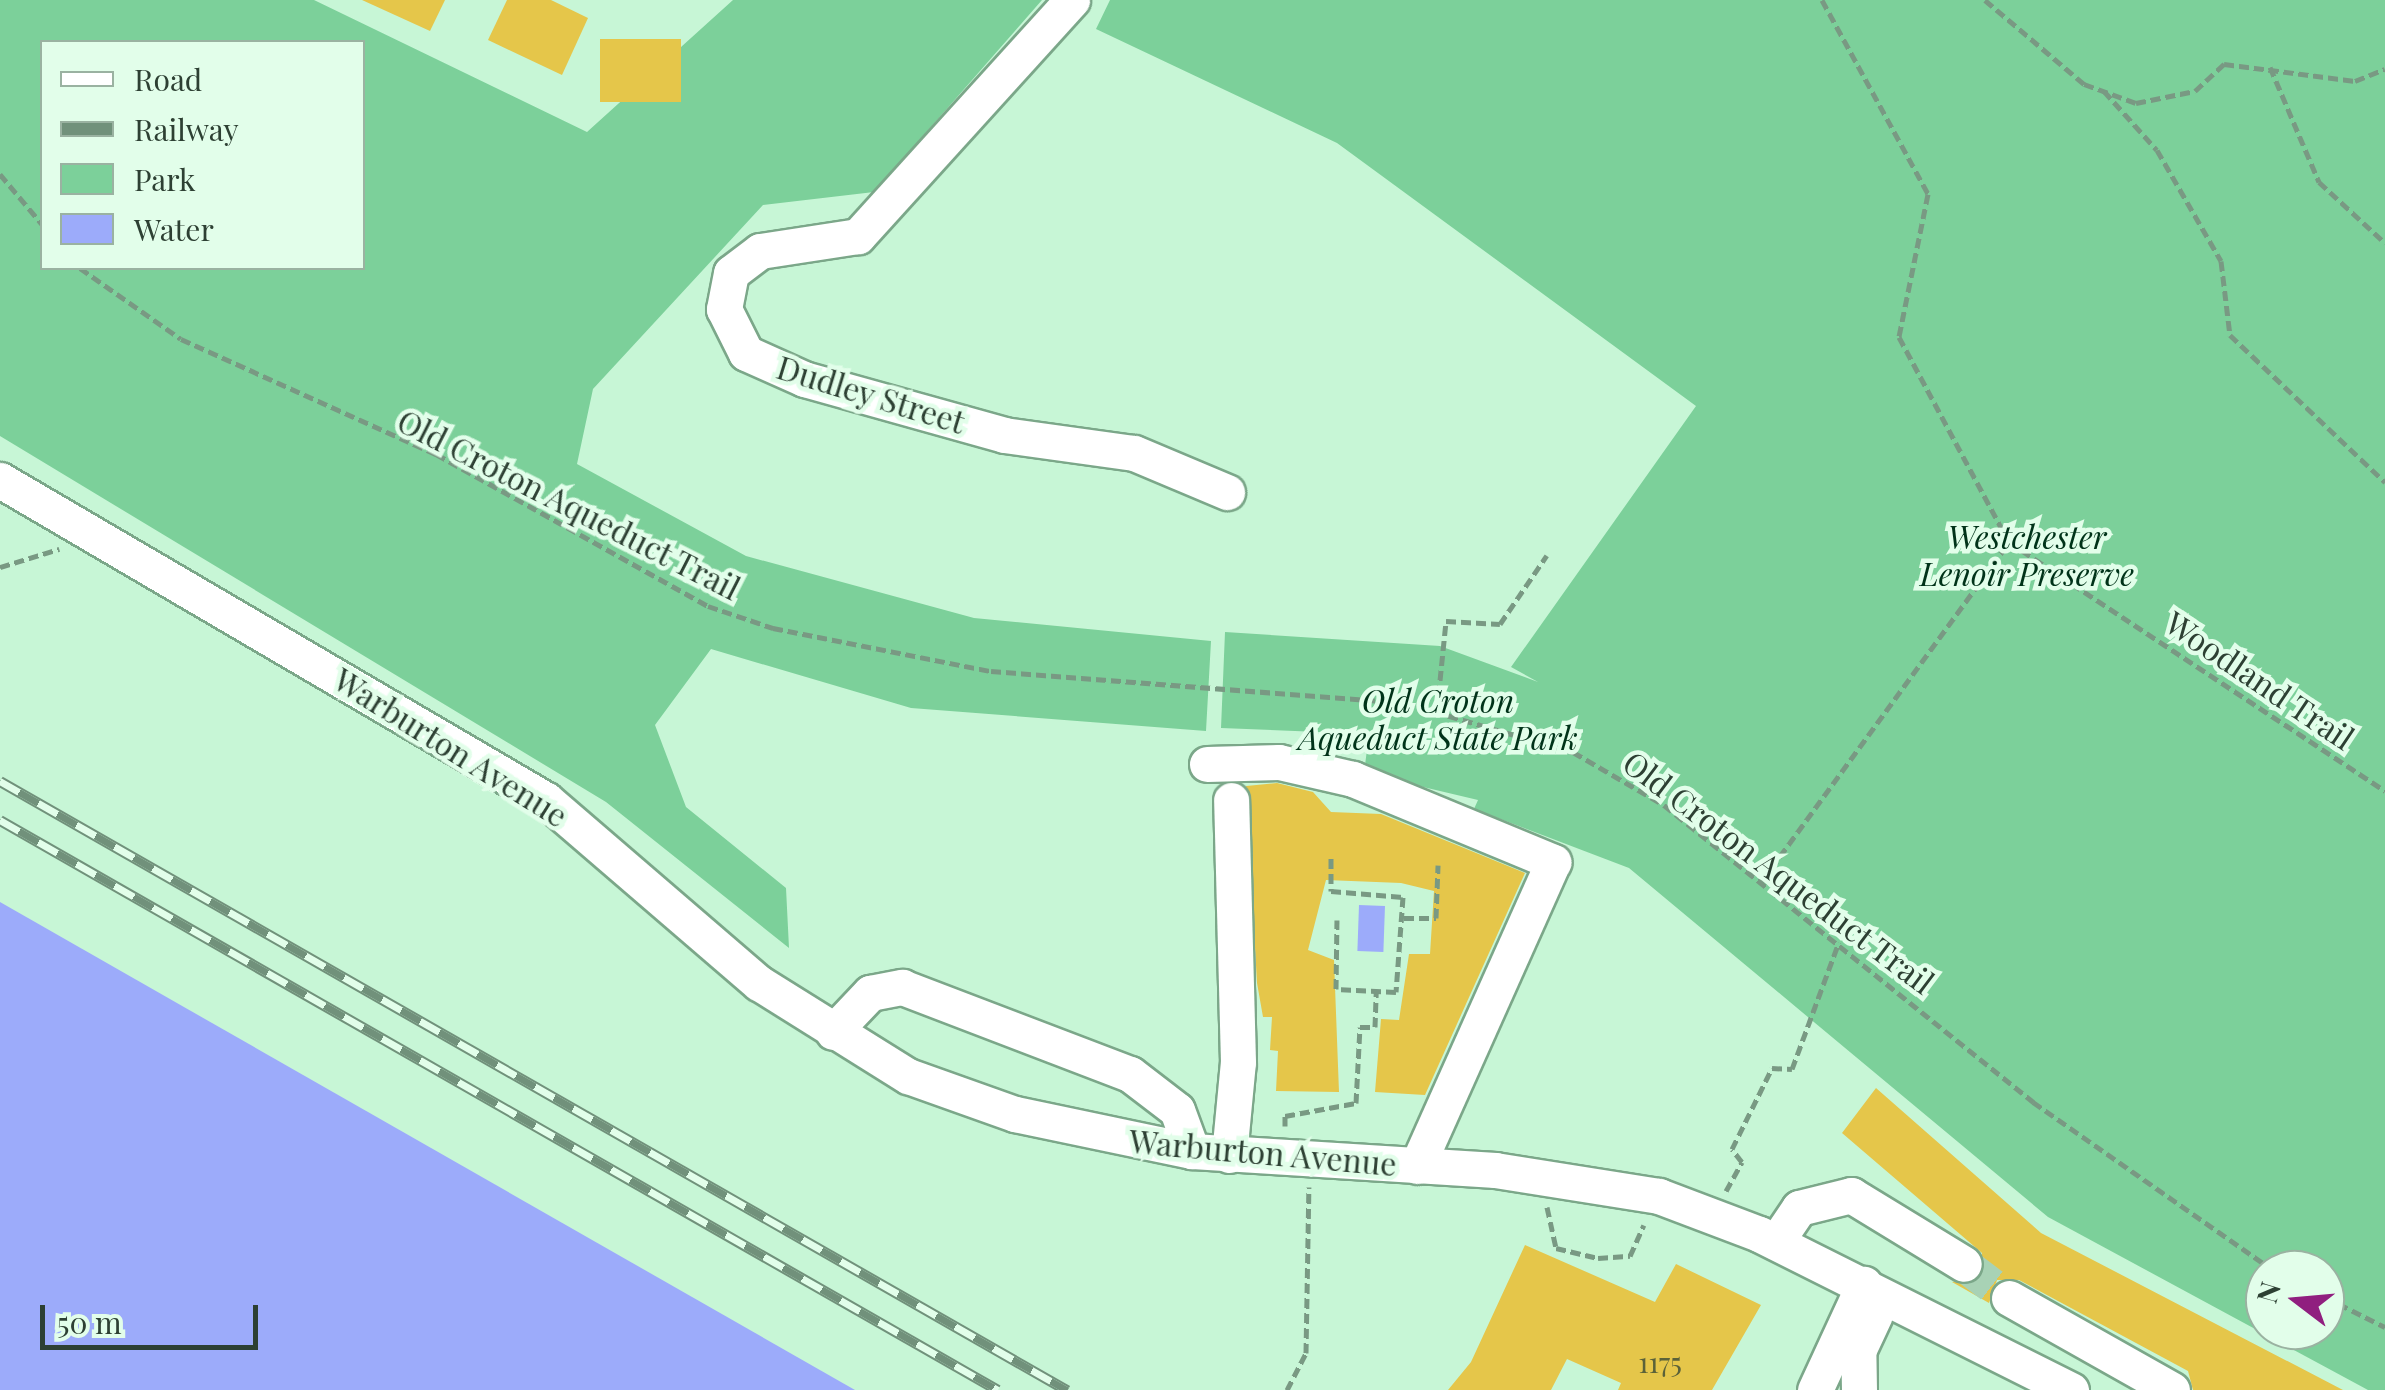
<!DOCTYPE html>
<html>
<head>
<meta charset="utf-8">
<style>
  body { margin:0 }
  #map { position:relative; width:2385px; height:1390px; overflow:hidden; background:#c7f6d6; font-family:"Playfair Display",serif }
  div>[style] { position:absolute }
  .green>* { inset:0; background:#7cd09a }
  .water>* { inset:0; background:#9cabfa; transform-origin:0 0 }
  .building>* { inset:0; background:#e5c64a; transform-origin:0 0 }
  .minor-tunnel>* { height:35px; margin-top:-17.5px; transform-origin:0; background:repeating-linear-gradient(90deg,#a8d2b5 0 35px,transparent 0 53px) }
  .path>* { height:5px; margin-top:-2.5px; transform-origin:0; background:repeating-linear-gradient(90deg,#799983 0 10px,transparent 0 15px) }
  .roads { filter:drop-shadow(2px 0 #7ba789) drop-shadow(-2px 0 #7ba789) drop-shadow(0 2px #7ba789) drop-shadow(0 -2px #7ba789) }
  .minor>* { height:35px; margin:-17.5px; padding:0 17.5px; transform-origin:17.5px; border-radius:17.5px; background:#fff }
  .rail>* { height:11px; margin-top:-5.5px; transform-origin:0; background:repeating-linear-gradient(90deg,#e2feea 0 22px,#71917b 0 44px); box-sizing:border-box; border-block:2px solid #71917b }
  span { translate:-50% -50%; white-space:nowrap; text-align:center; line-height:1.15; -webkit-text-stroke:9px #e2feea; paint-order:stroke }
  .number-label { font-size:28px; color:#5b6239 }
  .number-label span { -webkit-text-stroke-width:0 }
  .street-label { font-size:32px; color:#2d4033 }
  .park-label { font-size:32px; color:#003319; font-style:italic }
  .legend { position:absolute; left:40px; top:40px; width:325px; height:230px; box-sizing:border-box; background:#e2feea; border:2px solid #9ab2a1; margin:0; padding:12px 18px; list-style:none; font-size:30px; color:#2d4033 }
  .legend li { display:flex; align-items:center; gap:20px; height:50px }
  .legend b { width:50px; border:2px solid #9ab2a1 }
  .north { position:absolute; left:2245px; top:1250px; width:100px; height:100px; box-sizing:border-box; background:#e2feea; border:2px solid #9ab2a1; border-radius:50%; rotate:286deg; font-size:28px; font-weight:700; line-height:40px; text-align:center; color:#2d4033 }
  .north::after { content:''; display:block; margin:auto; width:35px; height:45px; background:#901f7f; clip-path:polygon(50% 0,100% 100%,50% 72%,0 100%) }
  .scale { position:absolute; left:40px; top:1305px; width:218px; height:45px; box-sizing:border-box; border:5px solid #2d4033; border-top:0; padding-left:12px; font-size:30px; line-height:35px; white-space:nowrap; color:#2d4033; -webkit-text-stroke:8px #e2feea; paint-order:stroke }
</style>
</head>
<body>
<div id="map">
  <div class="green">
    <i style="clip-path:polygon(evenodd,0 0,314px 0,587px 132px,733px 0,1042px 0,874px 192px,763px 205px,593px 389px,577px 464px,746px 556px,974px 618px,1211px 641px,1206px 731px,911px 708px,711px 649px,655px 725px,686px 807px,786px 888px,789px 948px,606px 802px,0 436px,0 0,42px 42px,362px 42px,362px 268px,42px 268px,42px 42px)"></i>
    <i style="clip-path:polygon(evenodd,1110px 0,2385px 0,2385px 1390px,2368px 1390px,2048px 1217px,1629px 868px,1474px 809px,1478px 800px,1364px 773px,1369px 734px,1221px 728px,1225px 632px,1440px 646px,1538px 682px,1511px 667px,1696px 406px,1337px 143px,1096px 29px,1110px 0,2265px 1270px,2325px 1270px,2325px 1330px,2265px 1330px,2265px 1270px)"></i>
  </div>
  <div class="water">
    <i style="clip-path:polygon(0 902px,855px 1390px,0 1390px)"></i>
    <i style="left:1359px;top:905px;width:26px;height:46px;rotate:2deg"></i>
  </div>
  <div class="building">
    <i style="clip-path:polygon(362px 0,445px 0,430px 31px)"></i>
    <i style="clip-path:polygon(507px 0,551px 0,588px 18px,562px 75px,488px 40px)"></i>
    <i style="left:600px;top:39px;width:81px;height:63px"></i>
    <i style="clip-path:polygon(1277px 783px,1313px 792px,1331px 812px,1381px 814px,1525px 873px,1425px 1095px,1375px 1092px,1381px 1019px,1399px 1020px,1409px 954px,1430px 954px,1434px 891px,1401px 883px,1326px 880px,1308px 950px,1334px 960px,1339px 1092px,1276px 1091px,1278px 1051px,1270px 1050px,1272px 1017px,1263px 1017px,1257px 983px,1246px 786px)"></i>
    <i style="clip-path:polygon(1876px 1088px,2041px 1233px,2343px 1390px,2193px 1390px,2188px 1371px,2019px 1280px,1997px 1280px,1989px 1303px,1952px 1282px,1982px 1276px,1982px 1253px,1842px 1133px)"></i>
    <i style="clip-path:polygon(1525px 1245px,1655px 1302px,1676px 1264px,1761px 1305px,1712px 1390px,1618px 1390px,1621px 1383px,1567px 1359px,1551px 1390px,1448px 1390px,1471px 1362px)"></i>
  </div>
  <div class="minor-tunnel">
    <i style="left:1964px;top:1264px;width:56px;rotate:37.1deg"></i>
  </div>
  <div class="path">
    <i style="left:1822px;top:0;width:221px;rotate:61.3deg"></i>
    <i style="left:1928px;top:194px;width:146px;rotate:101.5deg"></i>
    <i style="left:1899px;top:337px;width:233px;rotate:61.8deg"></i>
    <i style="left:2009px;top:542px;width:451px;rotate:33.5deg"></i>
    <i style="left:1985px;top:0;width:130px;rotate:40.3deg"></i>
    <i style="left:2084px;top:84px;width:55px;rotate:20.1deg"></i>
    <i style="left:2136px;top:103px;width:60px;rotate:-11.5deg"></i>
    <i style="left:2195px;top:91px;width:40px;rotate:-43deg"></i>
    <i style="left:2224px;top:64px;width:132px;rotate:7.4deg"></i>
    <i style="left:2355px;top:81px;width:32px;rotate:-22deg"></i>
    <i style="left:2270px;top:67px;width:125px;rotate:66.9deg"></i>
    <i style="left:2319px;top:182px;width:90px;rotate:42.7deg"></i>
    <i style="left:2104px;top:91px;width:79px;rotate:48.1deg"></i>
    <i style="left:2157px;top:150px;width:128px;rotate:60deg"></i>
    <i style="left:2221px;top:261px;width:75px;rotate:83.1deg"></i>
    <i style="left:2230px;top:335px;width:214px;rotate:43.5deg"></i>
    <i style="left:0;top:174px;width:65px;rotate:50deg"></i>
    <i style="left:80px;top:268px;width:123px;rotate:35.1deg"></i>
    <i style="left:181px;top:339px;width:280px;rotate:24.3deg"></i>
    <i style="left:436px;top:454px;width:312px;rotate:29.2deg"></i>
    <i style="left:708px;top:606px;width:69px;rotate:18.7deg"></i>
    <i style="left:773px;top:628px;width:222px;rotate:11.2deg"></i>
    <i style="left:991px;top:671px;width:415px;rotate:4.4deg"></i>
    <i style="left:1405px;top:703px;width:175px;rotate:16.3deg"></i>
    <i style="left:1573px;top:752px;width:105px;rotate:30.2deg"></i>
    <i style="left:1664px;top:805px;width:474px;rotate:38.8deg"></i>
    <i style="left:2033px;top:1102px;width:293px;rotate:35deg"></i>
    <i style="left:0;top:567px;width:62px;rotate:-17deg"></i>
    <i style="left:1437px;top:710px;width:89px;rotate:-84.2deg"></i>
    <i style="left:1446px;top:621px;width:54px;rotate:3.2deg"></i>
    <i style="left:1500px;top:624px;width:83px;rotate:-55.7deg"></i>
    <i style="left:1331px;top:858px;width:33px;rotate:90deg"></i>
    <i style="left:1331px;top:891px;width:72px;rotate:4.8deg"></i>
    <i style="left:1403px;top:897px;width:95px;rotate:94.2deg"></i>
    <i style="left:1396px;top:992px;width:60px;rotate:-177.1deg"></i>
    <i style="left:1336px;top:989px;width:69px;rotate:-89.2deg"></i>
    <i style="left:1762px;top:881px;width:419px;rotate:-53.9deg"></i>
    <i style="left:1404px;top:918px;width:32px"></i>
    <i style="left:1436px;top:918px;width:53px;rotate:-87.8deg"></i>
    <i style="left:1285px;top:1126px;width:10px;rotate:-90deg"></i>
    <i style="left:1285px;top:1116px;width:72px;rotate:-10.4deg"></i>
    <i style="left:1356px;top:1103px;width:76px;rotate:-87deg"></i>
    <i style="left:1360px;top:1027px;width:15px"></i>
    <i style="left:1375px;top:1027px;width:35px;rotate:-88deg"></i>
    <i style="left:1726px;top:1191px;width:33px;rotate:-61deg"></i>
    <i style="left:1742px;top:1162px;width:16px;rotate:-128deg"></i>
    <i style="left:1732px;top:1149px;width:90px;rotate:-63.7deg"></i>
    <i style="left:1772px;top:1068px;width:20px;rotate:3deg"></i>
    <i style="left:1792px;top:1069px;width:135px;rotate:-69.7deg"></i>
    <i style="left:1547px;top:1207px;width:42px;rotate:77.6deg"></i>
    <i style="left:1556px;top:1248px;width:43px;rotate:13.4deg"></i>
    <i style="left:1598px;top:1258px;width:32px;rotate:-4deg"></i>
    <i style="left:1630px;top:1256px;width:34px;rotate:-66deg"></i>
    <i style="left:2325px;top:1297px;width:67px;rotate:26.6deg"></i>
    <i style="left:1287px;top:1390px;width:42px;rotate:-62.8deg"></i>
    <i style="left:1306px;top:1353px;width:166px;rotate:-89deg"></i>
  </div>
  <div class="roads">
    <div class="minor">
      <i style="left:1072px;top:0;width:319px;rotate:132.2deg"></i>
      <i style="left:858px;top:236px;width:99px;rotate:171.3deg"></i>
      <i style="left:760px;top:251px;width:36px;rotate:143deg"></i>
      <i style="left:731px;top:273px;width:37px;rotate:101deg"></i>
      <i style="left:724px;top:309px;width:49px;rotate:63.4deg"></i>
      <i style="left:746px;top:353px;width:64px;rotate:24.1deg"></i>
      <i style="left:804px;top:379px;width:208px;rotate:15.6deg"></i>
      <i style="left:1004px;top:435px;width:131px;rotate:7.9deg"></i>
      <i style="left:1134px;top:453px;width:101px;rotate:22.8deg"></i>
      <i style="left:0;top:480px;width:633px;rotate:30.37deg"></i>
      <i style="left:546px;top:800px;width:281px;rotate:40.7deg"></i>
      <i style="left:759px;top:983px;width:176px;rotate:32deg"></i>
      <i style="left:908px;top:1076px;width:114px;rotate:19.6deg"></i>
      <i style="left:1015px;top:1114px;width:181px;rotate:11.8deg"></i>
      <i style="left:1192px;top:1151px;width:304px;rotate:3.6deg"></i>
      <i style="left:1495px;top:1170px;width:166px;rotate:9deg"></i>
      <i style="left:1659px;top:1196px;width:107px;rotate:20.8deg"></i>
      <i style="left:1759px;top:1234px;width:349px;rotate:26.6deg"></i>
      <i style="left:1207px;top:764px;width:72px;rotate:-1.6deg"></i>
      <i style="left:1279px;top:762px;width:76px;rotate:12.9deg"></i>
      <i style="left:1353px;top:779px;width:217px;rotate:22.5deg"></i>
      <i style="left:1553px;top:862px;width:333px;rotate:114.1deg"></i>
      <i style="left:833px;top:1032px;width:54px;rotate:-46.5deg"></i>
      <i style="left:870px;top:993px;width:33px;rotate:-11deg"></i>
      <i style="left:902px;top:987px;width:244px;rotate:20.9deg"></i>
      <i style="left:1130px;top:1074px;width:59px;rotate:37.5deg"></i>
      <i style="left:1177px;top:1110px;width:44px;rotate:69.9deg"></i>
      <i style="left:1229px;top:1155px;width:93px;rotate:-84.5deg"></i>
      <i style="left:1238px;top:1062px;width:262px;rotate:-91.5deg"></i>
      <i style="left:1776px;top:1242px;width:41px;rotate:-55.9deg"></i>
      <i style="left:1799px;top:1208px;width:54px;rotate:-14deg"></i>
      <i style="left:1851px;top:1195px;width:132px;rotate:31.4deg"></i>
      <i style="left:2009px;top:1298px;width:187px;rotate:29.4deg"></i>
      <i style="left:1815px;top:1390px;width:117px;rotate:-65.2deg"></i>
      <i style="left:1859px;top:1390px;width:39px;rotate:-91deg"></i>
      <i style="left:1858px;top:1351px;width:40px;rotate:-65deg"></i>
    </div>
  </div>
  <div class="rail">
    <i style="left:0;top:781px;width:1229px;rotate:29.72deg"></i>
    <i style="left:0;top:820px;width:1149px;rotate:29.73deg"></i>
  </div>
  <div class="number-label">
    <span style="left:1660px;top:1362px">1175</span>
  </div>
  <div class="street-label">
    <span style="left:871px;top:394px;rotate:17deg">Dudley Street</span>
    <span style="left:569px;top:504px;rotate:27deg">Old Croton Aqueduct Trail</span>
    <span style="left:2260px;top:680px;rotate:34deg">Woodland Trail</span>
    <span style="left:451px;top:747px;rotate:32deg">Warburton Avenue</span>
    <span style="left:1779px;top:872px;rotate:37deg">Old Croton Aqueduct Trail</span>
    <span style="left:1263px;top:1152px;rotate:5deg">Warburton Avenue</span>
  </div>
  <div class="park-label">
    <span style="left:2027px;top:555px">Westchester<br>Lenoir Preserve</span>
    <span style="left:1438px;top:719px">Old Croton<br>Aqueduct State Park</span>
  </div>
  <ul class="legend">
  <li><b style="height:12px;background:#fff"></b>Road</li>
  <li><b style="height:12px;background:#71917b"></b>Railway</li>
  <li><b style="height:28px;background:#7cd09a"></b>Park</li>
  <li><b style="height:28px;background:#9cabfa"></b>Water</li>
  </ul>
  <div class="north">N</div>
  <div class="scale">50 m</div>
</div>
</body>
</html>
